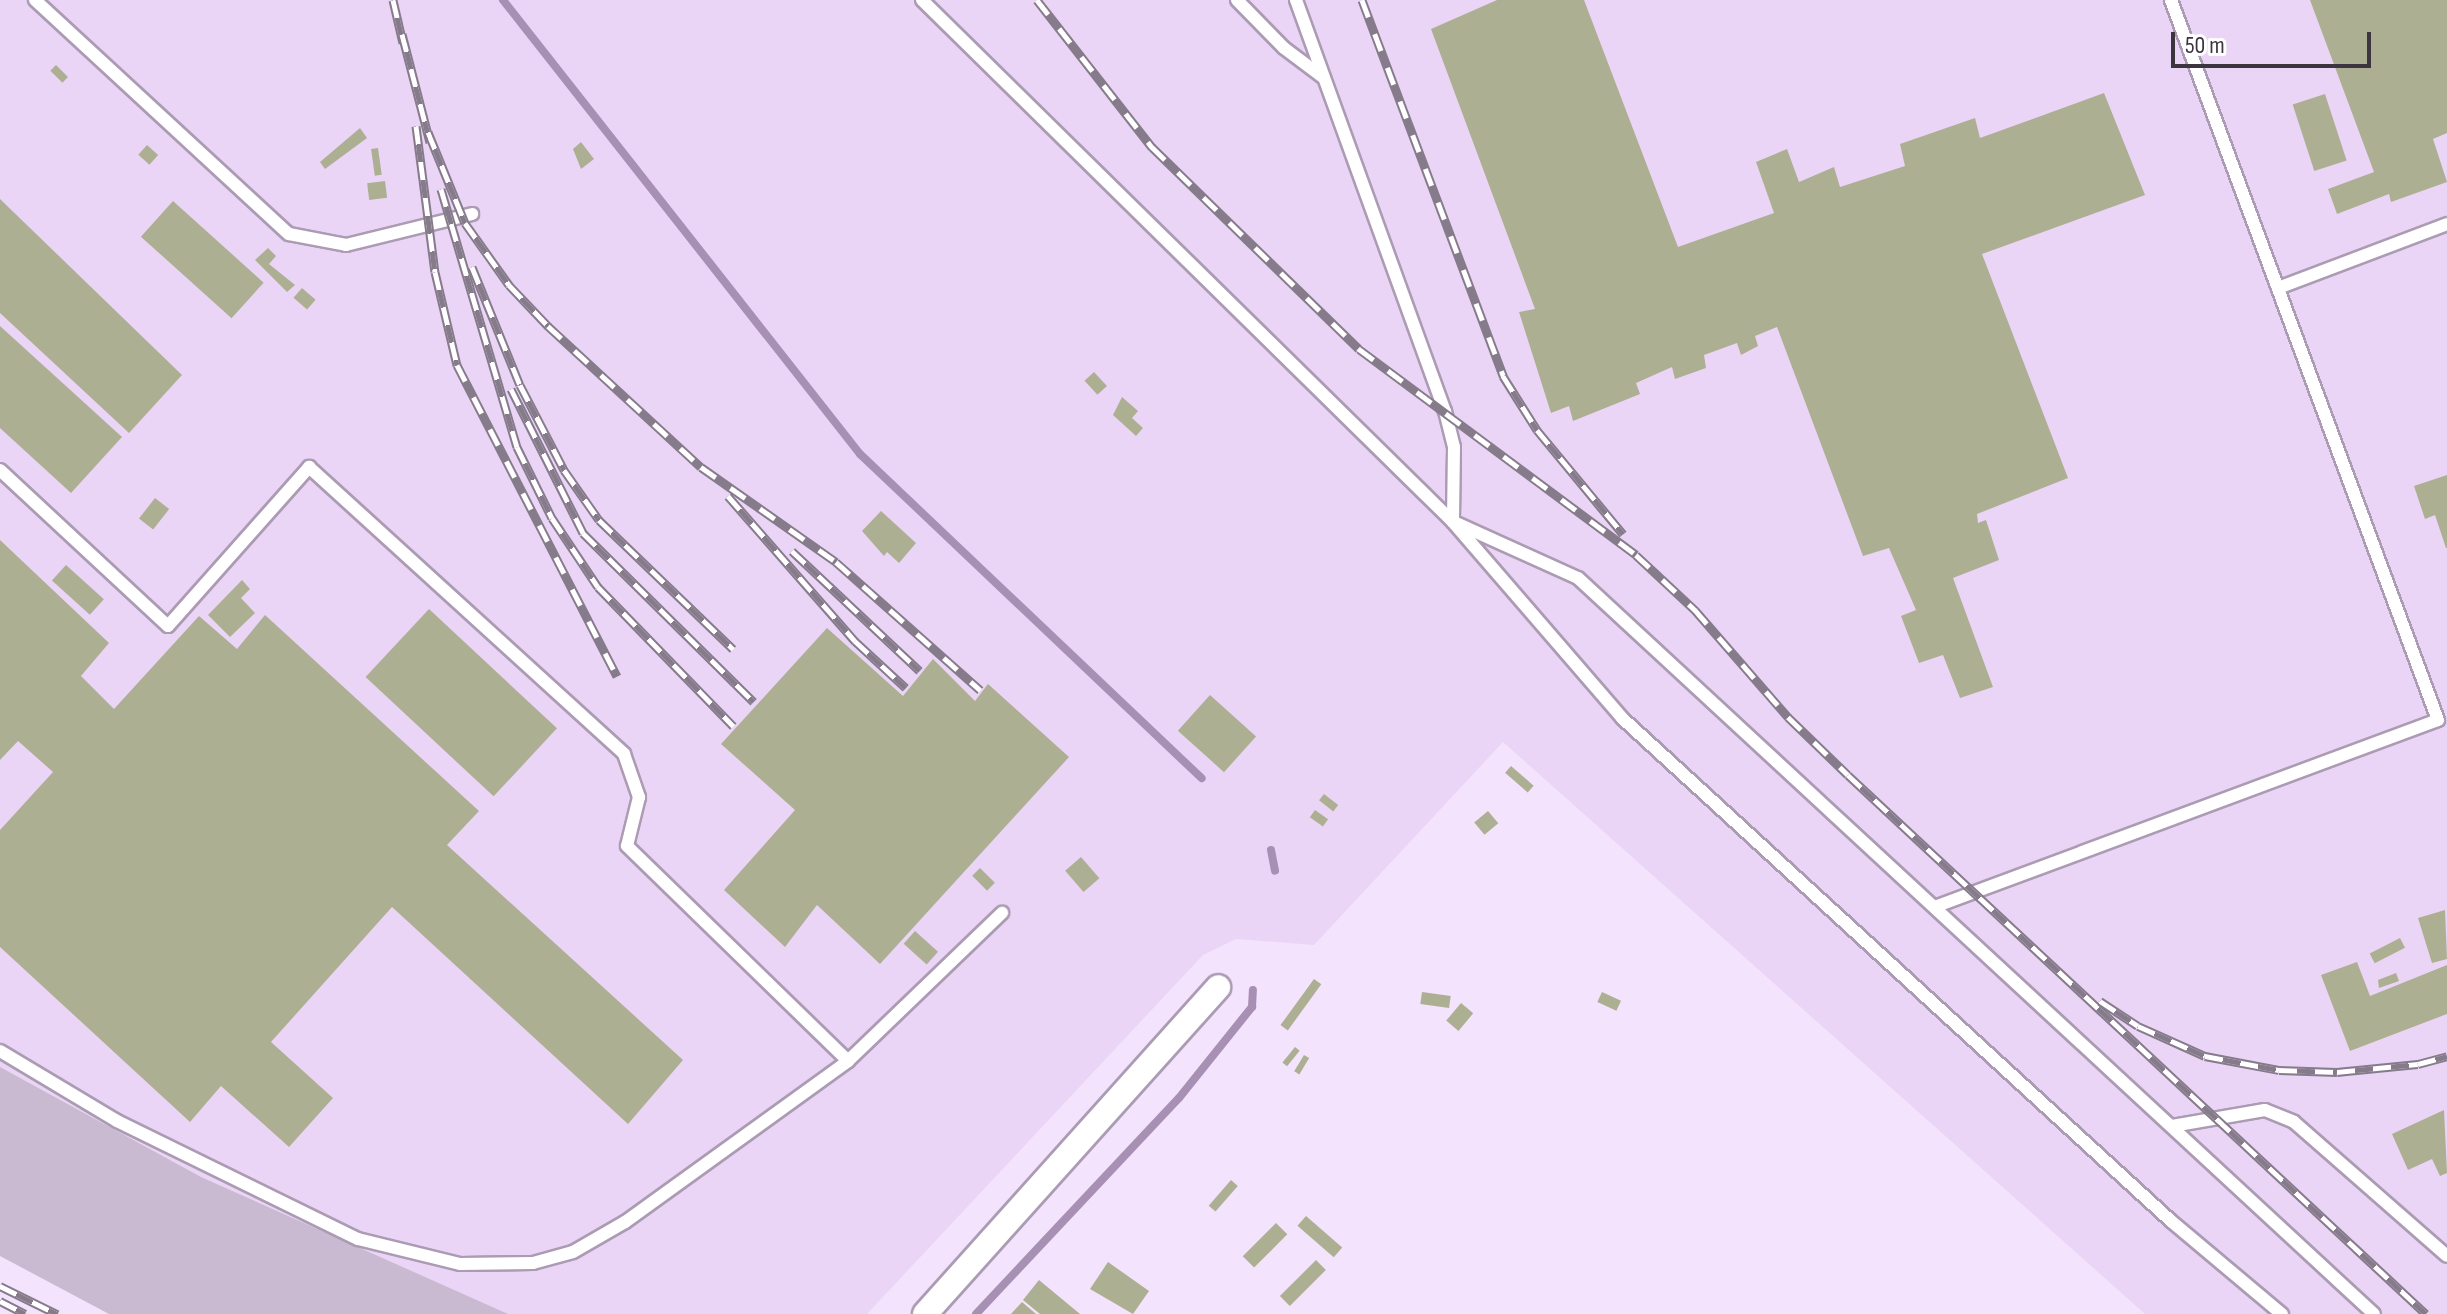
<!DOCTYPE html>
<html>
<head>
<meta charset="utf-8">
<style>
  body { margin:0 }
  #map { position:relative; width:2447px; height:1314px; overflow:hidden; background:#f4e3fd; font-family:"Sofia Sans Condensed",sans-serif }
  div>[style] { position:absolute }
  .built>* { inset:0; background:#ebd5f6 }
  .green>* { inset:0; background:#c9bad1 }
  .stream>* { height:8px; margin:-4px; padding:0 4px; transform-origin:4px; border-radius:4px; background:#a890b4 }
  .building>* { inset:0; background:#adaf93; transform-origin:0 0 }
  .roads { filter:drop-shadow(2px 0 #ab9bb3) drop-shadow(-2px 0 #ab9bb3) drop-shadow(0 2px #ab9bb3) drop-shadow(0 -2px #ab9bb3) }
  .lane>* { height:12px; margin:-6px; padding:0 6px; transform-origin:6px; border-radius:6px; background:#fff }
  .street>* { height:24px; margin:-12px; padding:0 12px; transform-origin:12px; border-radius:12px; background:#fff }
  .rail>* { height:9px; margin-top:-4.5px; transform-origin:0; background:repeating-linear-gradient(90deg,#fff 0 18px,#867b8b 0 36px); box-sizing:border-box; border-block:2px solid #867b8b }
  span { translate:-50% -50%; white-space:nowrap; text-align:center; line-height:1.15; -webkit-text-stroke:6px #fff; paint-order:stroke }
  .scale { position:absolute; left:2171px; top:32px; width:200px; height:36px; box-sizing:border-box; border:4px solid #3c353f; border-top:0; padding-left:10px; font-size:24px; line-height:28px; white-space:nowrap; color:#3c353f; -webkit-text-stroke:6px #fff; paint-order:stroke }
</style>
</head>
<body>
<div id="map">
  <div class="built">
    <i style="clip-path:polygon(0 0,2447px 0,2447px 1314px,2145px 1314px,1503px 742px,1314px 945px,1236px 939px,1203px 955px,867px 1314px,172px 1314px,0 1213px)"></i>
  </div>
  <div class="green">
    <i style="clip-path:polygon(0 1067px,201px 1177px,508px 1314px,109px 1314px,0 1256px)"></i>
  </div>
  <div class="stream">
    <i style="left:503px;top:0;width:578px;rotate:51.82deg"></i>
    <i style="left:860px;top:454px;width:471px;rotate:43.5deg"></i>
    <i style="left:1271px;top:850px;width:21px;rotate:79deg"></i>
    <i style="left:976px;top:1314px;width:296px;rotate:-46.8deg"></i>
    <i style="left:1179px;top:1098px;width:117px;rotate:-51.3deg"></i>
    <i style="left:1252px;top:1007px;width:17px;rotate:-87deg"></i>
  </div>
  <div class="building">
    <i style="clip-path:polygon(1497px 0,1584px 0,1678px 247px,1774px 213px,1756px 162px,1787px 149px,1799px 182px,1834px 167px,1840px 187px,1905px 166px,1900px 144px,1975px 118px,1980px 138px,2104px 93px,2145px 195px,1982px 254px,2068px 478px,1977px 514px,1978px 523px,1986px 520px,1999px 560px,1953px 578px,1993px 687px,1960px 698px,1943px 655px,1919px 663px,1901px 616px,1916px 610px,1889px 548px,1863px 556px,1777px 327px,1755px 336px,1758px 346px,1741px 355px,1737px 343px,1704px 355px,1706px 368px,1675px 379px,1672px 367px,1636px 383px,1640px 394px,1573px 421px,1569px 406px,1551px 413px,1519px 312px,1535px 309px,1431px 29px)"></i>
    <i style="clip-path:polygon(2310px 0,2447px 0,2447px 133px,2433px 139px,2447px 182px,2391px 202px,2389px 194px,2337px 214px,2328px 189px,2374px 172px)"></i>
    <i style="left:56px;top:65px;width:17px;height:8px;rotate:45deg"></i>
    <i style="left:2325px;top:94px;width:70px;height:34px;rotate:72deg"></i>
    <i style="clip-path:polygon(360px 128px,367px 138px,325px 169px,320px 162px)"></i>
    <i style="clip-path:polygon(581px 142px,594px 159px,581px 169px,573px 149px)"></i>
    <i style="left:147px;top:145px;width:15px;height:13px;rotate:42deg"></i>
    <i style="left:378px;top:148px;width:27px;height:7px;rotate:82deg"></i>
    <i style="left:385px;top:181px;width:17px;height:18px;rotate:83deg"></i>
    <i style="clip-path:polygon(0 199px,182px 375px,129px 433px,0 313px)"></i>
    <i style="left:173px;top:201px;width:122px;height:48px;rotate:42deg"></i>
    <i style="clip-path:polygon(268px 248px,276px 256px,269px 264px,295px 285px,287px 292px,255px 260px)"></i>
    <i style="left:302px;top:288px;width:18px;height:13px;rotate:41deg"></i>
    <i style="clip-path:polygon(0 326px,122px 437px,71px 493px,0 428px)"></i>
    <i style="left:1094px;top:372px;width:19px;height:13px;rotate:47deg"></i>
    <i style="clip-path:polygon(1122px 397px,1138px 411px,1132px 418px,1143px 428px,1136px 436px,1113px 415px)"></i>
    <i style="clip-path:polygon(2447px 475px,2447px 548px,2446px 548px,2435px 515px,2425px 519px,2414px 486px)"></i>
    <i style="left:155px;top:498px;width:18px;height:26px;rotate:38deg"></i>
    <i style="clip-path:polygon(881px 511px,916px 543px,899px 563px,887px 552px,884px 556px,862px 531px)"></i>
    <i style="clip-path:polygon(0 540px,109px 643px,81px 676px,114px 709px,199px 616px,237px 649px,265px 615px,479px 811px,447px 845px,683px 1060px,628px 1124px,392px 907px,271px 1042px,333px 1098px,289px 1147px,221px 1086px,190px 1122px,0 947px,0 830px,53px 772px,18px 741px,0 760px)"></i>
    <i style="left:66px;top:565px;width:51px;height:21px;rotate:42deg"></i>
    <i style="clip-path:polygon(242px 580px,250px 589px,241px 598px,255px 613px,230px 637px,208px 615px)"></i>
    <i style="left:429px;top:609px;width:175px;height:93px;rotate:43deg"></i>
    <i style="clip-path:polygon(827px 628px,903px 696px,933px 659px,975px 701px,988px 684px,1069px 757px,880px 964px,817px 905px,785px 947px,724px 890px,795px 810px,721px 744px)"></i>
    <i style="left:1210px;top:695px;width:62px;height:48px;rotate:42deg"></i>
    <i style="left:1511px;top:766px;width:30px;height:9px;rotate:41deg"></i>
    <i style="left:1324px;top:794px;width:18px;height:8px;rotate:38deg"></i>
    <i style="left:1315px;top:810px;width:16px;height:9px;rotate:35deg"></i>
    <i style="left:1488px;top:811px;width:16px;height:18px;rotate:50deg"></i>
    <i style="left:1081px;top:857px;width:28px;height:21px;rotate:49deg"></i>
    <i style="left:980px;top:868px;width:21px;height:11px;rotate:45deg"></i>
    <i style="clip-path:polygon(2445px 910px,2447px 959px,2432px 963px,2418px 918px)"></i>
    <i style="left:915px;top:931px;width:31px;height:17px;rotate:42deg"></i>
    <i style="left:2400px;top:938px;width:11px;height:34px;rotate:63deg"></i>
    <i style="clip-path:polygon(2357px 962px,2370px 996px,2447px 965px,2447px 1014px,2350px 1051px,2321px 975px)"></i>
    <i style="clip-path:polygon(2396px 973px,2399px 981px,2379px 988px,2378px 980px)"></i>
    <i style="left:1314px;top:979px;width:9px;height:57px;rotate:36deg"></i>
    <i style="left:1422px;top:992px;width:29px;height:12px;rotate:8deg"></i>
    <i style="left:1602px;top:992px;width:21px;height:11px;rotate:25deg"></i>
    <i style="left:1461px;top:1003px;width:16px;height:23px;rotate:40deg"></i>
    <i style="left:1295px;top:1047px;width:6px;height:20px;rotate:39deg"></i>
    <i style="left:1304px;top:1055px;width:6px;height:19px;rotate:31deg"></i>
    <i style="clip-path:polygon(2444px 1110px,2447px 1173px,2440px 1176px,2432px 1159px,2408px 1170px,2392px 1134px)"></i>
    <i style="left:1231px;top:1180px;width:9px;height:34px;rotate:41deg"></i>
    <i style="left:1306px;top:1216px;width:48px;height:13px;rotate:41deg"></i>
    <i style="left:1276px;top:1223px;width:16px;height:47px;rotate:45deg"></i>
    <i style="left:1316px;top:1260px;width:14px;height:51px;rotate:45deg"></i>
    <i style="clip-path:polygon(1108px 1262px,1149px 1291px,1133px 1314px,1090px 1289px)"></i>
    <i style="clip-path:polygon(1039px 1280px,1080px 1314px,1040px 1314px,1023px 1300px)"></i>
    <i style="clip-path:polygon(1022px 1302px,1036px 1314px,1011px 1314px)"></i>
  </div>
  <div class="roads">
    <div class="lane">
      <i style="left:35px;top:0;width:345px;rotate:42.7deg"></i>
      <i style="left:289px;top:234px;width:58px;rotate:10.9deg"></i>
      <i style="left:346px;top:245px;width:130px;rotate:-13.8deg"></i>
      <i style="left:922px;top:0;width:745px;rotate:44.51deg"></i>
      <i style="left:1453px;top:522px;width:259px;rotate:49.2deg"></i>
      <i style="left:1622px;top:718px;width:745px;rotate:42.5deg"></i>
      <i style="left:2171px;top:1221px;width:145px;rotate:40deg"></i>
      <i style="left:1237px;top:0;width:67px;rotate:45.6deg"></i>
      <i style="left:1284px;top:48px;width:50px;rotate:36.9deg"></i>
      <i style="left:1296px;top:0;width:437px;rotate:70.1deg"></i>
      <i style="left:1445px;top:411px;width:37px;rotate:76deg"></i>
      <i style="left:1454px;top:447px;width:75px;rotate:90.8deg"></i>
      <i style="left:2278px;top:288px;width:181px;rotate:-20.7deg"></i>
      <i style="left:0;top:470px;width:229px;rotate:42.9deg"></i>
      <i style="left:168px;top:626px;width:213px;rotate:-48.4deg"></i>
      <i style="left:309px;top:467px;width:426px;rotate:42.3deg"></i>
      <i style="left:624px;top:754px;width:46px;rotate:70.8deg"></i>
      <i style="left:639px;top:797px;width:50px;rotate:103.8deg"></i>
      <i style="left:627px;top:846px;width:308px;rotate:44.2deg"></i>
      <i style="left:1456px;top:523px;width:134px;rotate:24.3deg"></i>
      <i style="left:1578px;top:578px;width:1084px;rotate:42.76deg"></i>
      <i style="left:1937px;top:906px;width:534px;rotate:-20.37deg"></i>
      <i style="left:2438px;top:720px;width:768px;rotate:-110.35deg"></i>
      <i style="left:0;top:1051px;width:136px;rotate:30.9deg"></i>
      <i style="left:117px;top:1121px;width:268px;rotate:26.1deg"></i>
      <i style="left:358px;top:1239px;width:105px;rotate:13.8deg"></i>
      <i style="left:460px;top:1264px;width:73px;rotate:-0.8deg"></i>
      <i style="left:533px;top:1263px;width:41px;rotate:-15.4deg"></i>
      <i style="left:573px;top:1252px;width:60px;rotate:-30deg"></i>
      <i style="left:625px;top:1222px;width:275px;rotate:-35.8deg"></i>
      <i style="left:848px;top:1061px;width:214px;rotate:-43.9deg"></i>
      <i style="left:2172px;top:1126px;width:94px;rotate:-9.8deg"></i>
      <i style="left:2265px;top:1110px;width:31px;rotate:22deg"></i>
      <i style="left:2294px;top:1122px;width:203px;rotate:41.2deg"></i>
    </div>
    <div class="street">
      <i style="left:925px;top:1314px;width:439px;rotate:-48.1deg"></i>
    </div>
  </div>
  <div class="rail">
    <i style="left:393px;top:0;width:44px;rotate:76.9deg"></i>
    <i style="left:1037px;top:0;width:187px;rotate:52deg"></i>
    <i style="left:1152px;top:147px;width:289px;rotate:44.3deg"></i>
    <i style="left:1359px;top:349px;width:345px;rotate:36.6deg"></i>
    <i style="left:1636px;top:555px;width:81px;rotate:43deg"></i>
    <i style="left:1695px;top:610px;width:142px;rotate:49deg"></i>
    <i style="left:1788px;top:717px;width:83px;rotate:44deg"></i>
    <i style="left:1848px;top:775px;width:790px;rotate:43deg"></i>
    <i style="left:1362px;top:0;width:402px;rotate:69.4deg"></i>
    <i style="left:1503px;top:376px;width:64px;rotate:57.8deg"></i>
    <i style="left:1537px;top:430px;width:135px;rotate:50.4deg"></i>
    <i style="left:402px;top:34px;width:112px;rotate:75.5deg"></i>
    <i style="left:416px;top:126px;width:147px;rotate:82.6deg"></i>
    <i style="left:435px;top:272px;width:96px;rotate:76.7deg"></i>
    <i style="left:457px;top:365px;width:350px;rotate:62.8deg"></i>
    <i style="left:428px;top:132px;width:98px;rotate:67.9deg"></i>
    <i style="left:465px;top:223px;width:76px;rotate:54.6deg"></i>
    <i style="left:509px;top:285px;width:57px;rotate:46.4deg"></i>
    <i style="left:548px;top:326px;width:208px;rotate:42.7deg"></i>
    <i style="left:701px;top:467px;width:165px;rotate:35.1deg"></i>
    <i style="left:836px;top:562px;width:193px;rotate:41.6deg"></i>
    <i style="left:441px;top:189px;width:269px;rotate:73.6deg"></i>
    <i style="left:517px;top:447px;width:79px;rotate:63.8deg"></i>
    <i style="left:552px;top:518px;width:83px;rotate:56.3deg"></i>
    <i style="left:598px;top:587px;width:194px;rotate:45.8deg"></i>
    <i style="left:472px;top:267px;width:127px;rotate:67.9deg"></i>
    <i style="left:520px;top:385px;width:96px;rotate:62.6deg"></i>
    <i style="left:564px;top:470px;width:61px;rotate:55deg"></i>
    <i style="left:599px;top:520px;width:186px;rotate:43.9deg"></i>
    <i style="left:511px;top:389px;width:161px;rotate:63.4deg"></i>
    <i style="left:583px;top:533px;width:240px;rotate:44.7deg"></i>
    <i style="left:728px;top:496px;width:193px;rotate:48.8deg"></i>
    <i style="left:855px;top:641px;width:69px;rotate:42.7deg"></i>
    <i style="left:792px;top:551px;width:175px;rotate:43.2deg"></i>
    <i style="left:2100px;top:1001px;width:45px;rotate:33.3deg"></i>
    <i style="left:2138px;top:1026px;width:73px;rotate:24.1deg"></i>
    <i style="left:2205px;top:1056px;width:75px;rotate:10.7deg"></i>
    <i style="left:2279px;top:1070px;width:58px;rotate:2deg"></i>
    <i style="left:2337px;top:1072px;width:81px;rotate:-5.6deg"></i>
    <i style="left:2418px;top:1064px;width:30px;rotate:-15deg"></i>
    <i style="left:0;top:1286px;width:64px;rotate:26.2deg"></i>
    <i style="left:0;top:1301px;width:28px;rotate:27deg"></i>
  </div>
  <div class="scale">50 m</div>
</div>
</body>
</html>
